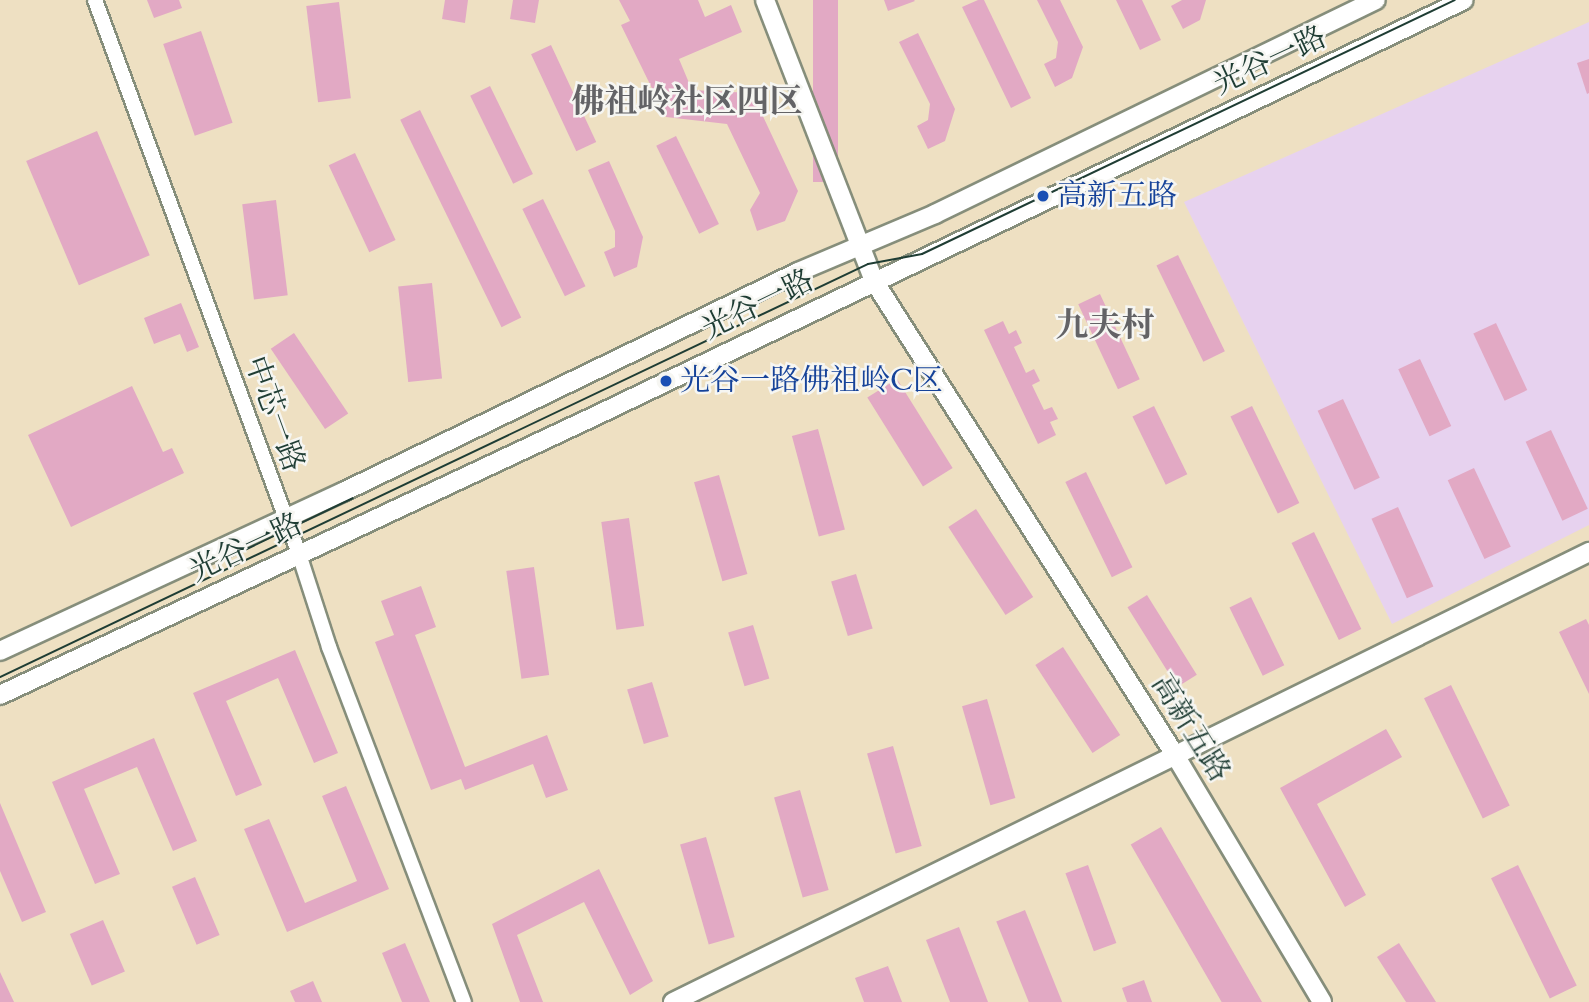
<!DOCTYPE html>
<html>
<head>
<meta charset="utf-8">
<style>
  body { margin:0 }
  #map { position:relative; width:1589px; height:1002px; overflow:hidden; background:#eee0c2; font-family:Cardo,"Noto Serif SC",serif }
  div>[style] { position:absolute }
  .built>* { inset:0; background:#e7d2ef }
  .building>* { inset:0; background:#e2a9c4; transform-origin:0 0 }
  .roads { filter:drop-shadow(2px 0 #868e7b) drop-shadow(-2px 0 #868e7b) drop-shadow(0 2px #868e7b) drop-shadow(0 -2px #868e7b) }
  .minor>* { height:14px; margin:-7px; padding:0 7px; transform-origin:7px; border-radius:7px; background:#fff }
  .major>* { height:18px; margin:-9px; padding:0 9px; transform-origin:9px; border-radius:9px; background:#fff }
  .tram>* { height:2px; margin:-1px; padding:0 1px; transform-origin:1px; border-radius:1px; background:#1f3d34 }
  .dots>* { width:19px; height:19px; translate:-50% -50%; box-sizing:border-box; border:4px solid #f6f6f2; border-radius:50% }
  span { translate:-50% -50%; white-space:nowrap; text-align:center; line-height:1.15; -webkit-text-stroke:5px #f6f6f2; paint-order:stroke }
  .street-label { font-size:30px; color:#1f3d34 }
  .transit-label { font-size:30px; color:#164399 }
  .left { translate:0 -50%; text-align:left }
  .quarter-label { font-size:33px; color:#636366; font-weight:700 }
</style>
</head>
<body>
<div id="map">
  <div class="built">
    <i style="clip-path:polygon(1589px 22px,1589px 525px,1392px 624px,1184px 202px)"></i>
  </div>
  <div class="building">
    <i style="clip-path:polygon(147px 0,179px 0,182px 8px,154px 18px)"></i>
    <i style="clip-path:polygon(445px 0,468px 0,465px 23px,442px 19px)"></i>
    <i style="clip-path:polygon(513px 0,539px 0,535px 23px,510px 19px)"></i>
    <i style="clip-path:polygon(619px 0,698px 0,705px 17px,731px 5px,742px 32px,679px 59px,692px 90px,752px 93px,798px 191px,785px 221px,757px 231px,750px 210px,760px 193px,727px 124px,666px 117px,621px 25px,630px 21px)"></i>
    <i style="left:813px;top:0;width:25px;height:182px"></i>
    <i style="clip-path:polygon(884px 0,914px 0,915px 1px,888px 11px)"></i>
    <i style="clip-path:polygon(978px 0,984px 0,1031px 98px,1011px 108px,962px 7px)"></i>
    <i style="clip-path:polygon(1037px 0,1060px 0,1083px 47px,1072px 78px,1055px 87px,1044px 64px,1056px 58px,1058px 42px)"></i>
    <i style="clip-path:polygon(1116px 0,1142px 0,1161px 40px,1140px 50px)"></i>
    <i style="clip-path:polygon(1182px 0,1206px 0,1200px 20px,1183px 29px,1171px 6px)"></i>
    <i style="left:339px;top:2px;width:97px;height:33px;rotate:83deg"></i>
    <i style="left:201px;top:31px;width:97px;height:40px;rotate:71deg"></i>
    <i style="clip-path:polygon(918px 33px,955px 109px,945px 141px,928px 149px,917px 126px,928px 120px,930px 104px,899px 42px)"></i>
    <i style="left:551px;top:45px;width:107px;height:22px;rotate:65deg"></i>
    <i style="clip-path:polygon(1589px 59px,1589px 93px,1587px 94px,1577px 63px)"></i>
    <i style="left:490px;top:86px;width:98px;height:22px;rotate:64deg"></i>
    <i style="left:420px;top:110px;width:231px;height:22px;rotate:64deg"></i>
    <i style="left:97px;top:131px;width:135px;height:77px;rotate:67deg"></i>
    <i style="left:676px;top:136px;width:98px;height:22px;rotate:64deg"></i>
    <i style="left:355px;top:153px;width:96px;height:29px;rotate:65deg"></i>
    <i style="clip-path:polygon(609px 161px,643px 237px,637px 267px,614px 277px,604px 252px,615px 247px,615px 231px,588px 170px)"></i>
    <i style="left:543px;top:199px;width:97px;height:23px;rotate:64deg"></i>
    <i style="left:276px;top:200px;width:96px;height:34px;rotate:83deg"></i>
    <i style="left:1178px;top:255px;width:107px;height:24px;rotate:64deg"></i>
    <i style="left:432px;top:283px;width:96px;height:34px;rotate:84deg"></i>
    <i style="left:1100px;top:294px;width:94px;height:24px;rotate:65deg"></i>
    <i style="clip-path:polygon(181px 303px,199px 347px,187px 352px,180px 334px,154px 344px,144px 318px)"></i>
    <i style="clip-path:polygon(1003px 321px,1009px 334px,1016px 330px,1022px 343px,1014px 347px,1026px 373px,1034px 369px,1040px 381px,1032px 385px,1044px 410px,1052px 407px,1058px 419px,1050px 422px,1056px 435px,1038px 444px,984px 330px)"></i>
    <i style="left:1496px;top:323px;width:74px;height:25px;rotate:65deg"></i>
    <i style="left:294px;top:333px;width:97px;height:28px;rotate:56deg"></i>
    <i style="left:1420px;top:359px;width:74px;height:24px;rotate:65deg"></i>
    <i style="left:897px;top:379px;width:105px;height:35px;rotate:58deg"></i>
    <i style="clip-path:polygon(132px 386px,163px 452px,172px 448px,184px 473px,71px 527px,28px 435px)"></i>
    <i style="left:1343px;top:399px;width:87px;height:28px;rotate:65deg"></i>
    <i style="left:1154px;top:406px;width:76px;height:24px;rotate:64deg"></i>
    <i style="left:1252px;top:406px;width:108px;height:24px;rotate:64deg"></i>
    <i style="left:818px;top:429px;width:104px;height:27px;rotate:75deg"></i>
    <i style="left:1551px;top:430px;width:87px;height:28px;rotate:65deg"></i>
    <i style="left:1474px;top:468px;width:87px;height:29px;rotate:65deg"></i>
    <i style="left:1086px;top:472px;width:106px;height:23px;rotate:64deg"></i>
    <i style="left:719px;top:475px;width:103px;height:26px;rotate:74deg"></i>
    <i style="left:1398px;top:507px;width:87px;height:29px;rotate:66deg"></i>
    <i style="left:976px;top:509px;width:105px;height:33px;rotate:57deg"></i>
    <i style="left:629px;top:518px;width:109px;height:28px;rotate:82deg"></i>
    <i style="left:1314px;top:532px;width:108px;height:25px;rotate:64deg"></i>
    <i style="left:534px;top:567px;width:109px;height:28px;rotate:82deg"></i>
    <i style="left:856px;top:574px;width:57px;height:26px;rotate:73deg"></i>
    <i style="clip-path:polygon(421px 586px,436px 627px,415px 635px,465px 767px,547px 735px,568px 790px,546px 798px,533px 764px,465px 790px,461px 779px,431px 790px,375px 642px,394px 635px,381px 601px)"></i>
    <i style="left:1147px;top:595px;width:94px;height:23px;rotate:58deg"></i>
    <i style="left:1251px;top:597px;width:76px;height:24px;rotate:64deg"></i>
    <i style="clip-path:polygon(1586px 619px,1589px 625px,1589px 694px,1559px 632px)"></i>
    <i style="left:753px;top:625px;width:56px;height:26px;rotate:73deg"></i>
    <i style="left:1063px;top:647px;width:105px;height:33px;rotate:57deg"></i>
    <i style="clip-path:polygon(295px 650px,338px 753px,314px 763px,278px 678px,226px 701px,262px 785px,236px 796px,193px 693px)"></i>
    <i style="left:652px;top:682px;width:57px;height:26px;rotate:73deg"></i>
    <i style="left:1451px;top:685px;width:134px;height:30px;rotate:64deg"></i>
    <i style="left:987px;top:699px;width:103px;height:26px;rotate:74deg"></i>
    <i style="clip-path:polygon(1386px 729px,1402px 757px,1317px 804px,1366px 895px,1345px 907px,1280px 788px)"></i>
    <i style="clip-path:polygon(154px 738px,197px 841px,173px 851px,137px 767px,84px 789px,120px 874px,95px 884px,52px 782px)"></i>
    <i style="left:893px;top:746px;width:104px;height:27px;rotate:74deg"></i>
    <i style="clip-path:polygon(346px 786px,389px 889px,287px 932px,244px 829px,269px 819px,305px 903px,357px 881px,322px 796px)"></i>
    <i style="left:800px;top:790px;width:104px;height:27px;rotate:74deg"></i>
    <i style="clip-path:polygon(0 803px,46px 912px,22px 922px,0 871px)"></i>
    <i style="left:1161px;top:827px;width:203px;height:35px;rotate:60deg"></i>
    <i style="left:706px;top:837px;width:104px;height:27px;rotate:74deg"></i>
    <i style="left:1088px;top:865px;width:83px;height:24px;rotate:70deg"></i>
    <i style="left:1518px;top:865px;width:134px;height:30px;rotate:64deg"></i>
    <i style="clip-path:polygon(599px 869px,653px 981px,630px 995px,584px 902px,517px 935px,543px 1002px,520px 1002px,492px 924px)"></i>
    <i style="left:195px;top:877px;width:63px;height:25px;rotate:67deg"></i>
    <i style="left:1025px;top:910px;width:99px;height:31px;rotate:68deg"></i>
    <i style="left:103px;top:920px;width:56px;height:36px;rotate:67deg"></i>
    <i style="clip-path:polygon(959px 927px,988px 1002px,950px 1002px,926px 940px)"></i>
    <i style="clip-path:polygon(405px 943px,430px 1002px,402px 1002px,382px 953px)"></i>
    <i style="clip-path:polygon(1399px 943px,1436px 1002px,1406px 1002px,1377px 957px)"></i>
    <i style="clip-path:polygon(888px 966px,902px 1002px,864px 1002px,855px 978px)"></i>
    <i style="clip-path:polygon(0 972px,14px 1002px,0 1002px)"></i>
    <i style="clip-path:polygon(1144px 980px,1152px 1002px,1127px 1002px,1122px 988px)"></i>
    <i style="clip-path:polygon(313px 981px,322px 1002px,295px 1002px,290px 991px)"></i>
  </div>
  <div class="roads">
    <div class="minor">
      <i style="left:95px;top:0;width:590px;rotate:69.78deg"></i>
      <i style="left:299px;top:554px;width:98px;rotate:72.1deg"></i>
      <i style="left:329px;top:647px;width:380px;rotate:69.2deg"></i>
    </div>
    <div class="major">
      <i style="left:765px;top:0;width:301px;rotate:68.8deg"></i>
      <i style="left:874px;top:281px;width:561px;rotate:57.58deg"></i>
      <i style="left:1175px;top:755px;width:287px;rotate:59.2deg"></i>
      <i style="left:0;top:651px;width:378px;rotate:-24.9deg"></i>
      <i style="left:343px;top:492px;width:505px;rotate:-25.8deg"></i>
      <i style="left:798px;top:272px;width:149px;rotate:-22.9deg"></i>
      <i style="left:935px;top:214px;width:490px;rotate:-25.9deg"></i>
      <i style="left:0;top:695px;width:657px;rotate:-25.12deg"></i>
      <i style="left:595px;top:416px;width:963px;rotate:-25.58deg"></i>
      <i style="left:673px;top:1002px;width:1021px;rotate:-26.16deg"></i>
    </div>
  </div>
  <div class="tram">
    <i style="left:230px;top:557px;width:136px;rotate:-25.6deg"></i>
    <i style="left:0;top:677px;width:961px;rotate:-25.45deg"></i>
    <i style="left:868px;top:264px;width:55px;rotate:-10.5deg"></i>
    <i style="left:922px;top:254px;width:590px;rotate:-25.48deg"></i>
  </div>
  <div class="dots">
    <i style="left:1043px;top:196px;background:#1a4fb4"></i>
    <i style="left:666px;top:381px;background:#1a4fb4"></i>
  </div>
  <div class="street-label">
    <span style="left:1270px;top:61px;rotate:-25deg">光谷一路</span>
    <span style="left:758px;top:305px;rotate:-26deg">光谷一路</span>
    <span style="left:274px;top:414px;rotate:70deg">中芯一路</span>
    <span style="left:246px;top:548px;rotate:-25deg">光谷一路</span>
    <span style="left:1190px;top:728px;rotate:58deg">高新五路</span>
  </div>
  <div class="transit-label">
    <span class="left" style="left:1057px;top:196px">高新五路</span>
    <span class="left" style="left:680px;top:381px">光谷一路佛祖岭C区</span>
  </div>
  <div class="quarter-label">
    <span style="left:687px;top:102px">佛祖岭社区四区</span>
    <span style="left:1105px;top:326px">九夫村</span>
  </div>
</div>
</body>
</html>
